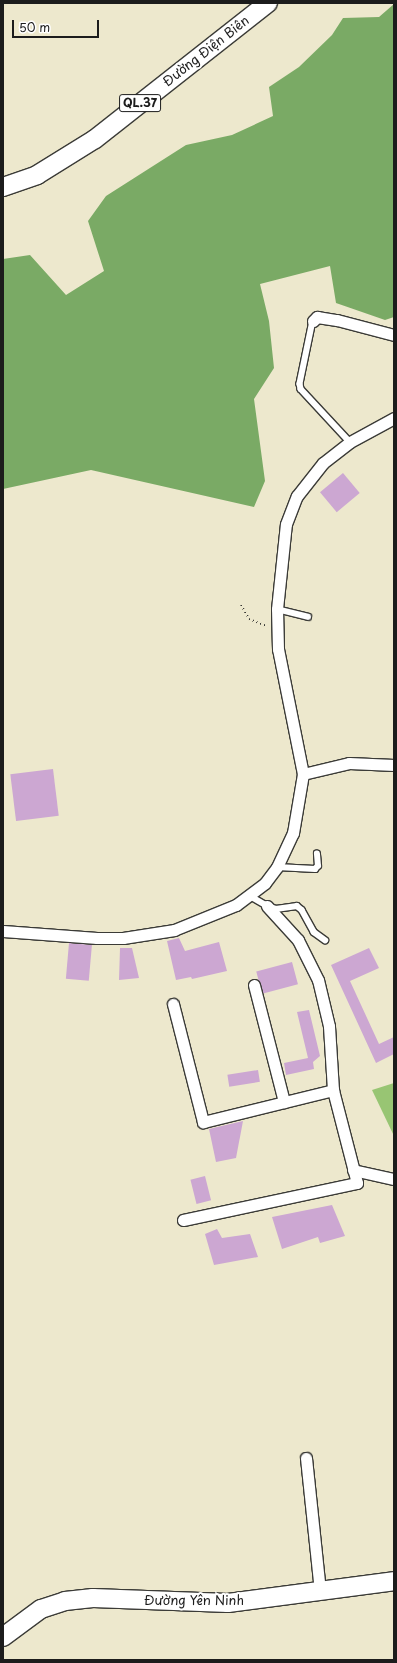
<!DOCTYPE html>
<html>
<head>
<meta charset="utf-8">
<style>
  body { margin:0 }
  #map { position:relative; width:397px; height:1663px; overflow:hidden; background:#ede8cd; font-family:"Playpen Sans",sans-serif }
  div>[style] { position:absolute }
  .green>* { inset:0; background:#98c573 }
  .forest>* { inset:0; background:#7aaa65 }
  .building>* { inset:0; background:#cca7d2; transform-origin:0 0 }
  .path>* { height:2px; margin-top:-1px; transform-origin:0; background:repeating-linear-gradient(90deg,#3b3b37 0 1px,transparent 0 4px) }
  .roads { filter:drop-shadow(1px 0 #3b3b37) drop-shadow(-1px 0 #3b3b37) drop-shadow(0 1px #3b3b37) drop-shadow(0 -1px #3b3b37) }
  .lane>* { height:5.5px; margin:-2.75px; padding:0 2.75px; transform-origin:2.75px; border-radius:2.75px; background:#fff }
  .street>* { height:11px; margin:-5.5px; padding:0 5.5px; transform-origin:5.5px; border-radius:5.5px; background:#fff }
  .primary>* { height:18px; margin:-9px; padding:0 9px; transform-origin:9px; border-radius:9px; background:#fff }
  span { translate:-50% -50%; white-space:nowrap; text-align:center; line-height:1.15; -webkit-text-stroke:4px #fff; paint-order:stroke }
  .shield-label span { padding:1px 3px; background:#fff; border:1px solid; border-radius:3px; -webkit-text-stroke-width:0 }
  .shield-label { font-size:12px; color:#1c1c1c; font-weight:700 }
  .street-label { font-size:13px; color:#1c1c1c }
  .frame { position:absolute; inset:0; border:4px solid #1c1c1c; pointer-events:none }
  .scale { position:absolute; left:12px; top:20px; width:87px; height:18px; box-sizing:border-box; border:2px solid #1c1c1c; border-top:0; padding-left:5px; font-size:12px; line-height:14px; white-space:nowrap; color:#1c1c1c; -webkit-text-stroke:3px #fff; paint-order:stroke }
</style>
</head>
<body>
<div id="map">
  <div class="green">
    <i style="clip-path:polygon(394px 1083px,394px 1136px,372px 1090px)"></i>
  </div>
  <div class="forest">
    <i style="clip-path:polygon(394px 4px,394px 317px,385px 320px,336px 303px,330px 266px,260px 284px,269px 321px,274px 368px,254px 399px,265px 481px,254px 507px,91px 470px,3px 489px,3px 259px,30px 255px,66px 295px,104px 271px,88px 221px,106px 196px,186px 145px,232px 135px,273px 116px,269px 87px,299px 67px,332px 35px,343px 18px,379px 17px)"></i>
  </div>
  <div class="building">
    <i style="left:343px;top:473px;width:26px;height:30px;rotate:50deg"></i>
    <i style="left:53px;top:769px;width:47px;height:43px;rotate:83deg"></i>
    <i style="clip-path:polygon(179px 938px,185px 951px,219px 942px,227px 971px,192px 979px,191px 977px,176px 980px,167px 941px)"></i>
    <i style="left:69px;top:943px;width:23px;height:36px;rotate:5deg"></i>
    <i style="clip-path:polygon(120px 948px,132px 948px,139px 978px,119px 980px)"></i>
    <i style="clip-path:polygon(369px 948px,379px 968px,350px 981px,379px 1044px,394px 1037px,394px 1054px,376px 1063px,331px 965px)"></i>
    <i style="left:292px;top:962px;width:23px;height:37px;rotate:75deg"></i>
    <i style="clip-path:polygon(309px 1010px,320px 1056px,313px 1062px,314px 1069px,286px 1075px,284px 1063px,308px 1058px,297px 1012px)"></i>
    <i style="left:258px;top:1070px;width:12px;height:31px;rotate:81deg"></i>
    <i style="clip-path:polygon(243px 1121px,236px 1158px,216px 1162px,209px 1129px)"></i>
    <i style="left:205px;top:1176px;width:25px;height:15px;rotate:76deg"></i>
    <i style="clip-path:polygon(332px 1205px,345px 1236px,320px 1243px,318px 1237px,282px 1249px,272px 1217px)"></i>
    <i style="clip-path:polygon(217px 1229px,222px 1238px,250px 1234px,258px 1257px,214px 1265px,205px 1234px)"></i>
  </div>
  <div class="path">
    <i style="left:241px;top:605px;width:16px;rotate:60deg"></i>
    <i style="left:249px;top:619px;width:18px;rotate:22deg"></i>
  </div>
  <div class="roads">
    <div class="lane">
      <i style="left:313px;top:321px;width:64px;rotate:101.7deg"></i>
      <i style="left:300px;top:384px;width:5px;rotate:79deg"></i>
      <i style="left:301px;top:389px;width:72px;rotate:47.2deg"></i>
      <i style="left:277px;top:609px;width:32px;rotate:14deg"></i>
      <i style="left:277px;top:867px;width:38px;rotate:3deg"></i>
      <i style="left:315px;top:869px;width:4px;rotate:-45deg"></i>
      <i style="left:318px;top:866px;width:12px;rotate:-95deg"></i>
      <i style="left:250px;top:896px;width:20px;rotate:30deg"></i>
      <i style="left:267px;top:906px;width:9px;rotate:18deg"></i>
      <i style="left:276px;top:909px;width:21px;rotate:-8deg"></i>
      <i style="left:297px;top:906px;width:6px;rotate:39deg"></i>
      <i style="left:302px;top:910px;width:25px;rotate:61deg"></i>
      <i style="left:314px;top:932px;width:14px;rotate:36deg"></i>
    </div>
    <div class="street">
      <i style="left:313px;top:321px;width:6px;rotate:-45deg"></i>
      <i style="left:317px;top:317px;width:20px;rotate:9deg"></i>
      <i style="left:337px;top:320px;width:59px;rotate:14.7deg"></i>
      <i style="left:303px;top:774px;width:47px;rotate:-13.4deg"></i>
      <i style="left:349px;top:763px;width:45px;rotate:2.5deg"></i>
      <i style="left:3px;top:931px;width:94px;rotate:4.3deg"></i>
      <i style="left:97px;top:938px;width:26px"></i>
      <i style="left:123px;top:938px;width:52px;rotate:-8.9deg"></i>
      <i style="left:174px;top:930px;width:67px;rotate:-22deg"></i>
      <i style="left:236px;top:905px;width:36px;rotate:-37deg"></i>
      <i style="left:265px;top:883px;width:20px;rotate:-53deg"></i>
      <i style="left:277px;top:867px;width:38px;rotate:-65deg"></i>
      <i style="left:293px;top:833px;width:60px;rotate:-80.4deg"></i>
      <i style="left:303px;top:774px;width:127px;rotate:-101.3deg"></i>
      <i style="left:278px;top:649px;width:40px;rotate:-91.4deg"></i>
      <i style="left:277px;top:609px;width:85px;rotate:-84deg"></i>
      <i style="left:286px;top:524px;width:30px;rotate:-69deg"></i>
      <i style="left:297px;top:496px;width:42px;rotate:-51.8deg"></i>
      <i style="left:323px;top:463px;width:34px;rotate:-38deg"></i>
      <i style="left:350px;top:442px;width:50px;rotate:-28.6deg"></i>
      <i style="left:254px;top:985px;width:121px;rotate:75.6deg"></i>
      <i style="left:173px;top:1004px;width:122px;rotate:75.7deg"></i>
      <i style="left:203px;top:1122px;width:134px;rotate:-13.8deg"></i>
      <i style="left:353px;top:1170px;width:42px;rotate:12.4deg"></i>
      <i style="left:183px;top:1220px;width:178px;rotate:-12deg"></i>
      <i style="left:357px;top:1183px;width:96px;rotate:-104.5deg"></i>
      <i style="left:333px;top:1090px;width:64px;rotate:-93.6deg"></i>
      <i style="left:329px;top:1026px;width:47px;rotate:-103.4deg"></i>
      <i style="left:318px;top:980px;width:45px;rotate:-116.6deg"></i>
      <i style="left:298px;top:940px;width:46px;rotate:-132.4deg"></i>
      <i style="left:306px;top:1458px;width:134px;rotate:84deg"></i>
    </div>
    <div class="primary">
      <i style="left:3px;top:187px;width:36px;rotate:-19deg"></i>
      <i style="left:37px;top:175px;width:68px;rotate:-31.8deg"></i>
      <i style="left:95px;top:139px;width:220px;rotate:-38.2deg"></i>
      <i style="left:3px;top:1637px;width:47px;rotate:-36.4deg"></i>
      <i style="left:41px;top:1609px;width:25px;rotate:-18deg"></i>
      <i style="left:65px;top:1601px;width:28px;rotate:-6deg"></i>
      <i style="left:93px;top:1598px;width:135px;rotate:2.1deg"></i>
      <i style="left:228px;top:1603px;width:167px;rotate:-7.5deg"></i>
    </div>
  </div>
  <div class="shield-label">
    <span style="left:140px;top:103px">QL.37</span>
  </div>
  <div class="street-label">
    <span style="left:206px;top:51px;rotate:-38deg">Đường Điện Biên</span>
    <span style="left:194px;top:1600px">Đường Yên Ninh</span>
  </div>
  <div class="frame"></div>
  <div class="scale">50 m</div>
</div>
</body>
</html>
